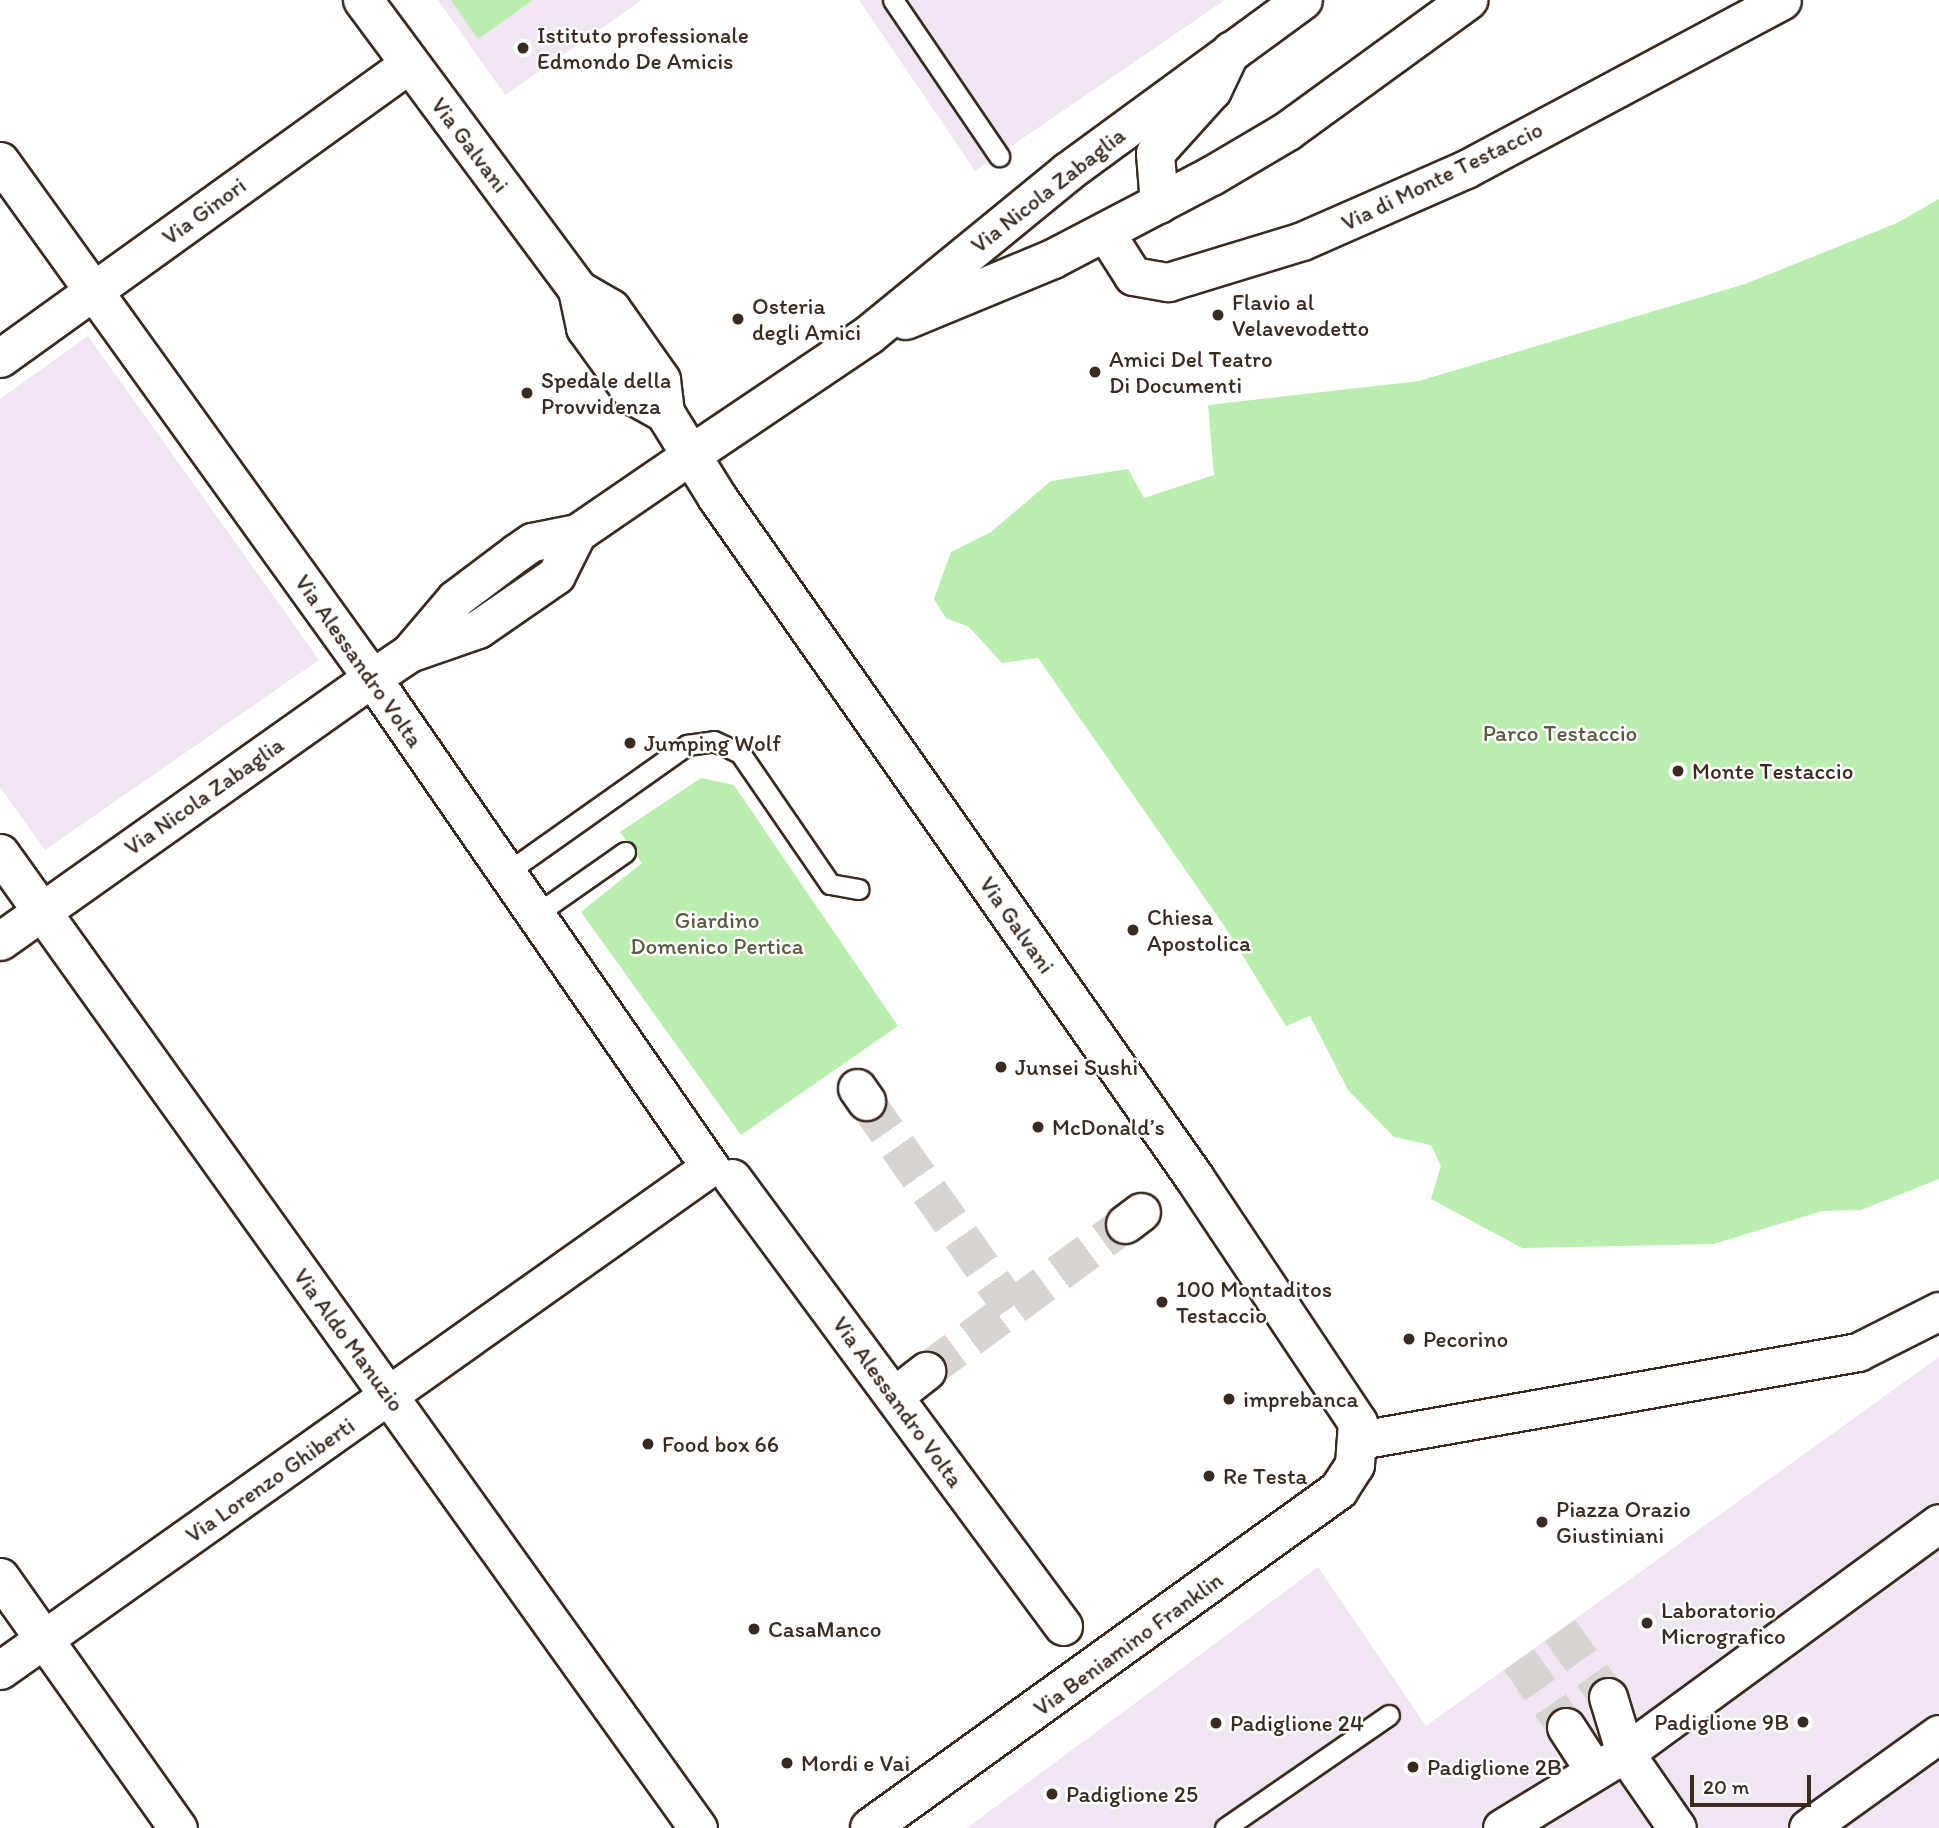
<!DOCTYPE html>
<html>
<head>
<meta charset="utf-8">
<style>
  body { margin:0 }
  #map { position:relative; width:1939px; height:1828px; overflow:hidden; background:#fff; font-family:Itim,sans-serif }
  div>[style] { position:absolute }
  .built>* { inset:0; background:#efe6f2 }
  .green>* { inset:0; background:#baeeaf }
  .street-tunnel>* { height:37px; margin-top:-18.5px; transform-origin:0; background:repeating-linear-gradient(90deg,#d8d4d2 0 37px,transparent 0 55px) }
  .roads { filter:drop-shadow(2px 0 #3b2a1e) drop-shadow(-2px 0 #3b2a1e) drop-shadow(0 2px #3b2a1e) drop-shadow(0 -2px #3b2a1e) }
  .lane>* { height:19px; margin:-9.5px; padding:0 9.5px; transform-origin:9.5px; border-radius:9.5px; background:#fff }
  .street>* { height:37px; margin:-18.5px; padding:0 18.5px; transform-origin:18.5px; border-radius:18.5px; background:#fff }
  .secondary>* { height:38px; margin:-19px; padding:0 19px; transform-origin:19px; border-radius:19px; background:#fff }
  .dots>* { width:19px; height:19px; translate:-50% -50%; box-sizing:border-box; border:4px solid #fff; border-radius:50% }
  span { translate:-50% -50%; white-space:nowrap; text-align:center; line-height:1.15; -webkit-text-stroke:5px #fff; paint-order:stroke }
  .poi-label { font-size:23px; color:#3b2a1e }
  .left { translate:0 -50%; text-align:left }
  .right { translate:-100% -50%; text-align:right }
  .street-label { font-size:23px; color:#3b2a1e }
  .park-label { font-size:23px; color:#5b5b42 }
  .scale { position:absolute; left:1690px; top:1775px; width:121px; height:32px; box-sizing:border-box; border:4px solid #3b2a1e; border-top:0; padding-left:9px; font-size:21px; line-height:24px; white-space:nowrap; color:#3b2a1e; -webkit-text-stroke:5px #fff; paint-order:stroke }
</style>
</head>
<body>
<div id="map">
  <div class="built">
    <i style="clip-path:polygon(438px 0,642px 0,505px 95px)"></i>
    <i style="clip-path:polygon(859px 0,1225px 0,975px 171px)"></i>
    <i style="clip-path:polygon(88px 336px,319px 660px,45px 850px,0 787px,0 399px)"></i>
    <i style="clip-path:polygon(1939px 1357px,1939px 1828px,967px 1828px,1318px 1567px,1426px 1726px)"></i>
  </div>
  <div class="green">
    <i style="clip-path:polygon(451px 0,533px 0,478px 39px)"></i>
    <i style="clip-path:polygon(1939px 199px,1939px 1179px,1861px 1210px,1822px 1211px,1714px 1244px,1522px 1248px,1431px 1199px,1441px 1166px,1431px 1145px,1394px 1137px,1348px 1090px,1310px 1016px,1286px 1026px,1225px 927px,1038px 658px,1002px 663px,969px 627px,946px 618px,934px 599px,951px 552px,991px 532px,1051px 481px,1128px 469px,1144px 498px,1214px 475px,1208px 405px,1419px 381px,1745px 284px,1897px 223px)"></i>
    <i style="clip-path:polygon(701px 778px,734px 785px,898px 1026px,741px 1135px,581px 912px,642px 863px,620px 832px)"></i>
  </div>
  <div class="street-tunnel">
    <i style="left:866px;top:1101px;width:252px;rotate:54.9deg"></i>
    <i style="left:926px;top:1371px;width:247px;rotate:-36.5deg"></i>
    <i style="left:1560px;top:1630px;width:82px;rotate:54.4deg"></i>
    <i style="left:1519px;top:1659px;width:83px;rotate:55.3deg"></i>
  </div>
  <div class="roads">
    <div class="lane">
      <i style="left:893px;top:0;width:189px;rotate:55.8deg"></i>
      <i style="left:506px;top:873px;width:222px;rotate:-35.3deg"></i>
      <i style="left:687px;top:745px;width:27px;rotate:-8deg"></i>
      <i style="left:714px;top:741px;width:29px;rotate:25deg"></i>
      <i style="left:740px;top:753px;width:159px;rotate:55.5deg"></i>
      <i style="left:830px;top:884px;width:29px;rotate:10deg"></i>
      <i style="left:535px;top:915px;width:110px;rotate:-35deg"></i>
      <i style="left:1225px;top:1828px;width:199px;rotate:-34.6deg"></i>
    </div>
    <div class="street">
      <i style="left:0;top:161px;width:637px;rotate:54.26deg"></i>
      <i style="left:372px;top:678px;width:594px;rotate:55.35deg"></i>
      <i style="left:710px;top:1167px;width:870px;rotate:144.68deg"></i>
      <i style="left:1159px;top:204px;width:51px;rotate:-94.5deg"></i>
      <i style="left:1155px;top:153px;width:85px;rotate:-47.9deg"></i>
      <i style="left:1212px;top:90px;width:44px;rotate:-64.6deg"></i>
      <i style="left:1105px;top:232px;width:52px;rotate:57.5deg"></i>
      <i style="left:1133px;top:276px;width:36px;rotate:10deg"></i>
      <i style="left:1168px;top:282px;width:140px;rotate:-17deg"></i>
      <i style="left:1302px;top:241px;width:179px;rotate:-23.7deg"></i>
      <i style="left:1466px;top:169px;width:358px;rotate:-28.1deg"></i>
      <i style="left:0;top:358px;width:504px;rotate:-35.71deg"></i>
      <i style="left:410px;top:652px;width:70px;rotate:-49.7deg"></i>
      <i style="left:455px;top:599px;width:76px;rotate:-37deg"></i>
      <i style="left:516px;top:553px;width:19px;rotate:-35deg"></i>
      <i style="left:532px;top:542px;width:46px;rotate:-11.3deg"></i>
      <i style="left:577px;top:533px;width:138px;rotate:-34.4deg"></i>
      <i style="left:0;top:853px;width:1199px;rotate:54.4deg"></i>
      <i style="left:0;top:941px;width:456px;rotate:-35.3deg"></i>
      <i style="left:372px;top:678px;width:45px;rotate:-34deg"></i>
      <i style="left:409px;top:653px;width:73px;rotate:-19.2deg"></i>
      <i style="left:478px;top:629px;width:95px;rotate:-34.7deg"></i>
      <i style="left:556px;top:575px;width:47px;rotate:-63.4deg"></i>
      <i style="left:857px;top:1088px;width:16px;rotate:55deg"></i>
      <i style="left:732px;top:1178px;width:557px;rotate:53.54deg"></i>
      <i style="left:1125px;top:1224px;width:20px;rotate:-37deg"></i>
      <i style="left:894px;top:1396px;width:41px;rotate:-38deg"></i>
      <i style="left:1360px;top:1440px;width:506px;rotate:-10.02deg"></i>
      <i style="left:1858px;top:1352px;width:91px;rotate:-26.8deg"></i>
      <i style="left:0;top:1577px;width:308px;rotate:54.7deg"></i>
      <i style="left:1608px;top:1697px;width:59px;rotate:73.1deg"></i>
      <i style="left:1625px;top:1753px;width:91px;rotate:55.3deg"></i>
      <i style="left:1566px;top:1727px;width:48px;rotate:57deg"></i>
      <i style="left:1502px;top:1828px;width:144px;rotate:-31.4deg"></i>
      <i style="left:1625px;top:1753px;width:389px;rotate:-36.2deg"></i>
      <i style="left:1808px;top:1828px;width:161px;rotate:-35.7deg"></i>
    </div>
    <div class="secondary">
      <i style="left:363px;top:0;width:361px;rotate:53.4deg"></i>
      <i style="left:578px;top:290px;width:38px;rotate:30deg"></i>
      <i style="left:611px;top:309px;width:87px;rotate:54.8deg"></i>
      <i style="left:661px;top:380px;width:33px;rotate:83deg"></i>
      <i style="left:665px;top:413px;width:99px;rotate:58.2deg"></i>
      <i style="left:717px;top:497px;width:831px;rotate:54.95deg"></i>
      <i style="left:1194px;top:1177px;width:296px;rotate:56.3deg"></i>
      <i style="left:1358px;top:1423px;width:42px;rotate:94.1deg"></i>
      <i style="left:1355px;top:1465px;width:30px;rotate:123deg"></i>
      <i style="left:1339px;top:1490px;width:578px;rotate:144.22deg"></i>
      <i style="left:578px;top:290px;width:39px;rotate:78deg"></i>
      <i style="left:586px;top:328px;width:85px;rotate:54.1deg"></i>
      <i style="left:636px;top:397px;width:33px;rotate:29deg"></i>
      <i style="left:906px;top:320px;width:159px;rotate:-22.5deg"></i>
      <i style="left:1053px;top:259px;width:179px;rotate:-27.6deg"></i>
      <i style="left:1212px;top:176px;width:88px;rotate:-30.6deg"></i>
      <i style="left:1288px;top:131px;width:223px;rotate:-36deg"></i>
      <i style="left:691px;top:455px;width:215px;rotate:-34deg"></i>
      <i style="left:869px;top:335px;width:257px;rotate:-39.3deg"></i>
      <i style="left:1068px;top:172px;width:291px;rotate:-36.2deg"></i>
    </div>
  </div>
  <div class="dots">
    <i style="left:523px;top:48px;background:#3b2a1e"></i>
    <i style="left:1218px;top:315px;background:#3b2a1e"></i>
    <i style="left:738px;top:319px;background:#3b2a1e"></i>
    <i style="left:1095px;top:372px;background:#3b2a1e"></i>
    <i style="left:527px;top:393px;background:#3b2a1e"></i>
    <i style="left:630px;top:743px;background:#3b2a1e"></i>
    <i style="left:1678px;top:771px;background:#3b2a1e"></i>
    <i style="left:1133px;top:930px;background:#3b2a1e"></i>
    <i style="left:1001px;top:1067px;background:#3b2a1e"></i>
    <i style="left:1038px;top:1127px;background:#3b2a1e"></i>
    <i style="left:1162px;top:1302px;background:#3b2a1e"></i>
    <i style="left:1409px;top:1339px;background:#3b2a1e"></i>
    <i style="left:1229px;top:1399px;background:#3b2a1e"></i>
    <i style="left:648px;top:1444px;background:#3b2a1e"></i>
    <i style="left:1209px;top:1476px;background:#3b2a1e"></i>
    <i style="left:1542px;top:1522px;background:#3b2a1e"></i>
    <i style="left:1647px;top:1623px;background:#3b2a1e"></i>
    <i style="left:754px;top:1629px;background:#3b2a1e"></i>
    <i style="left:1803px;top:1722px;background:#3b2a1e"></i>
    <i style="left:1216px;top:1723px;background:#3b2a1e"></i>
    <i style="left:787px;top:1763px;background:#3b2a1e"></i>
    <i style="left:1413px;top:1767px;background:#3b2a1e"></i>
    <i style="left:1052px;top:1794px;background:#3b2a1e"></i>
  </div>
  <div class="poi-label">
    <span class="left" style="left:537px;top:48px">Istituto professionale<br>Edmondo De Amicis</span>
    <span class="left" style="left:1232px;top:315px">Flavio al<br>Velavevodetto</span>
    <span class="left" style="left:752px;top:319px">Osteria<br>degli Amici</span>
    <span class="left" style="left:1109px;top:372px">Amici Del Teatro<br>Di Documenti</span>
    <span class="left" style="left:541px;top:393px">Spedale della<br>Provvidenza</span>
    <span class="left" style="left:644px;top:743px">Jumping Wolf</span>
    <span class="left" style="left:1692px;top:771px">Monte Testaccio</span>
    <span class="left" style="left:1147px;top:930px">Chiesa<br>Apostolica</span>
    <span class="left" style="left:1015px;top:1067px">Junsei Sushi</span>
    <span class="left" style="left:1052px;top:1127px">McDonald’s</span>
    <span class="left" style="left:1176px;top:1302px">100 Montaditos<br>Testaccio</span>
    <span class="left" style="left:1423px;top:1339px">Pecorino</span>
    <span class="left" style="left:1243px;top:1399px">imprebanca</span>
    <span class="left" style="left:662px;top:1444px">Food box 66</span>
    <span class="left" style="left:1223px;top:1476px">Re Testa</span>
    <span class="left" style="left:1556px;top:1522px">Piazza Orazio<br>Giustiniani</span>
    <span class="left" style="left:1661px;top:1623px">Laboratorio<br>Micrografico</span>
    <span class="left" style="left:768px;top:1629px">CasaManco</span>
    <span class="right" style="left:1789px;top:1722px">Padiglione 9B</span>
    <span class="left" style="left:1230px;top:1723px">Padiglione 24</span>
    <span class="left" style="left:801px;top:1763px">Mordi e Vai</span>
    <span class="left" style="left:1427px;top:1767px">Padiglione 2B</span>
    <span class="left" style="left:1066px;top:1794px">Padiglione 25</span>
  </div>
  <div class="street-label">
    <span style="left:470px;top:145px;rotate:53deg">Via Galvani</span>
    <span style="left:1442px;top:176px;rotate:-26deg">Via di Monte Testaccio</span>
    <span style="left:1048px;top:190px;rotate:-38deg">Via Nicola Zabaglia</span>
    <span style="left:204px;top:211px;rotate:-36deg">Via Ginori</span>
    <span style="left:359px;top:661px;rotate:55deg">Via Alessandro Volta</span>
    <span style="left:204px;top:796px;rotate:-35deg">Via Nicola Zabaglia</span>
    <span style="left:1017px;top:925px;rotate:55deg">Via Galvani</span>
    <span style="left:349px;top:1340px;rotate:54deg">Via Aldo Manuzio</span>
    <span style="left:898px;top:1402px;rotate:54deg">Via Alessandro Volta</span>
    <span style="left:270px;top:1480px;rotate:-35deg">Via Lorenzo Ghiberti</span>
    <span style="left:1128px;top:1644px;rotate:-36deg">Via Beniamino Franklin</span>
  </div>
  <div class="park-label">
    <span style="left:1560px;top:733px">Parco Testaccio</span>
    <span style="left:717px;top:933px">Giardino<br>Domenico Pertica</span>
  </div>
  <div class="scale">20 m</div>
</div>
</body>
</html>
